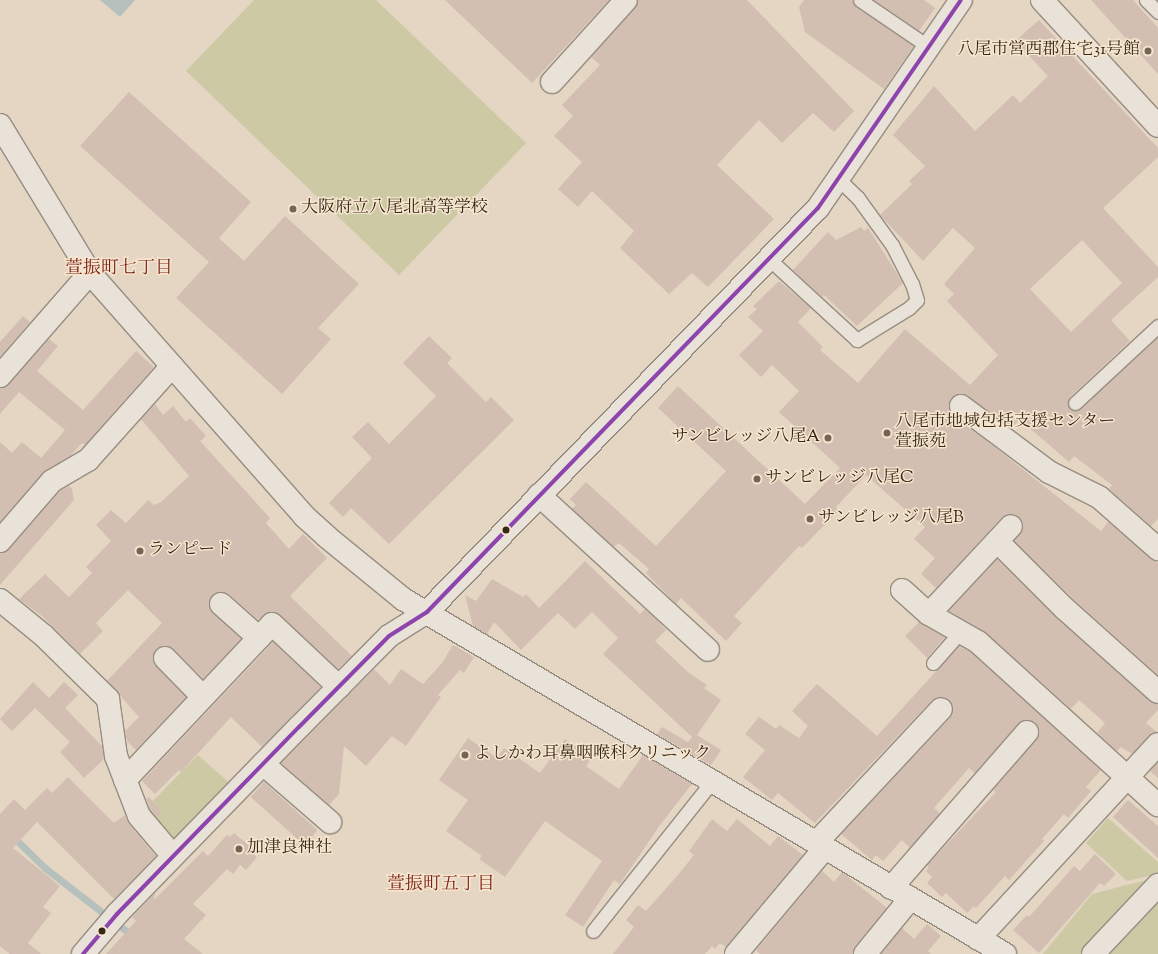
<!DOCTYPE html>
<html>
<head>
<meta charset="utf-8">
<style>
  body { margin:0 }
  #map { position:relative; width:1158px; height:954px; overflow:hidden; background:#e4d6c3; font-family:"Sorts Mill Goudy","Noto Serif JP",serif }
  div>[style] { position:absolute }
  .green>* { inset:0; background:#cdc9a5 }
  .water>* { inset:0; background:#b6c0bd }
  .stream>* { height:7px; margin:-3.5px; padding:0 3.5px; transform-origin:3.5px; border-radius:3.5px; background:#b6c0bd }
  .building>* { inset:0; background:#d2bfb2; transform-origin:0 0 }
  .roads { filter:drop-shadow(1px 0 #978d81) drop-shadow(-1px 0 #978d81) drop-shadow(0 1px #978d81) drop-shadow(0 -1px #978d81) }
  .lane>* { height:13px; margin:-6.5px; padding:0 6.5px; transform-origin:6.5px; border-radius:6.5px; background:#e9e2d8 }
  .street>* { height:22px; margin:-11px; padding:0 11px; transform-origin:11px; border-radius:11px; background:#e9e2d8 }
  .secondary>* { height:22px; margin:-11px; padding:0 11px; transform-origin:11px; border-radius:11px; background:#e9e2d8 }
  .bus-1>* { height:4px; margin:-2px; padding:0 2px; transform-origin:2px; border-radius:2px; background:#8e44ad }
  .dots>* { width:11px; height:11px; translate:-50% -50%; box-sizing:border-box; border:2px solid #f7e6cf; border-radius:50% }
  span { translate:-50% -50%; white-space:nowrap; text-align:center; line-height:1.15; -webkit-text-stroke:3px #f7e6cf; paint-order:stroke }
  .poi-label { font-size:17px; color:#362817 }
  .right { translate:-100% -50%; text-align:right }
  .left { translate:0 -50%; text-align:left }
  .neighbourhood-label { font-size:18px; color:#7a1f14 }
</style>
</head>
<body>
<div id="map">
  <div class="green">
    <i style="clip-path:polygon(254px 0,376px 0,526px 143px,399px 275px,186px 71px)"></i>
    <i style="clip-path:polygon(198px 755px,232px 785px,175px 847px,146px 808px)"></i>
    <i style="clip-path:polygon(1108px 818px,1158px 862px,1158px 874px,1127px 881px,1086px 843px)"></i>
    <i style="clip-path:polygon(1158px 877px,1158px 954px,1043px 954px,1092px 894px)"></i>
  </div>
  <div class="water">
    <i style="clip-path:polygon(100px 0,135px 0,120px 17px)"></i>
  </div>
  <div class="stream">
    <i style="left:0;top:824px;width:63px;rotate:44.4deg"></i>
    <i style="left:45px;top:868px;width:113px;rotate:37.8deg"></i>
  </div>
  <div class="building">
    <i style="clip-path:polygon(445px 0,609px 0,532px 83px)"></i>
    <i style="clip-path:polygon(638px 0,747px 0,854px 111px,834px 132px,813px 113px,782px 143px,759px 120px,717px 165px,774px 219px,708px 287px,692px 273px,669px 294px,620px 248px,634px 231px,592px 191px,578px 207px,558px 189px,582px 162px,554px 136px,573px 116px,562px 105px,600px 65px,591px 57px,635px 8px)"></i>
    <i style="clip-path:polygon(804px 0,852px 0,856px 7px,914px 46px,884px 89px,805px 32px,799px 7px)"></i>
    <i style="clip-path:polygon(874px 0,924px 0,935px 8px,919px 31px)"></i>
    <i style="clip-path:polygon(1091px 0,1133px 0,1158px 28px,1158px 74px)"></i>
    <i style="clip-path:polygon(evenodd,1039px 20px,1158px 148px,1158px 157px,1103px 208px,1158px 267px,1158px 277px,1111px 320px,1130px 341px,1070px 397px,1067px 404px,1072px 410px,1080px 409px,1158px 337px,1158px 519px,1151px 526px,1109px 489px,1112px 485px,1074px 456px,1069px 462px,1019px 419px,1012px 428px,962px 394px,951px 398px,949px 411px,1101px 531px,1108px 522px,1158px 563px,1158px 675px,1073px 599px,1014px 541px,1023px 528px,1023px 522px,1014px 514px,1002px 517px,936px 588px,921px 574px,935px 558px,914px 539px,925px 527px,866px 475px,836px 507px,839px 510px,802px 548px,799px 546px,734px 616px,742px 623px,726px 641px,681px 598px,676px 604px,646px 573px,649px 569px,619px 543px,614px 547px,572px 509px,576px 505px,570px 499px,586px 482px,656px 546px,726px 471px,658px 408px,678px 386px,805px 504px,840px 468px,779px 412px,799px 391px,772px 365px,761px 377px,739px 355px,763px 331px,748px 317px,757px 309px,753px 306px,779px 281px,811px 308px,798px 322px,823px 347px,820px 350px,858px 383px,905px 329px,970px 385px,998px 355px,947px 301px,954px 294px,944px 284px,975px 248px,953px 228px,923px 261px,880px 215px,912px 184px,909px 181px,925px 166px,893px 135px,934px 86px,975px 131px,1013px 95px,1020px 103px,1048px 76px,1015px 41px,1039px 20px,1082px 240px,1122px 283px,1071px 332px,1030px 289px,1082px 240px)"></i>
    <i style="clip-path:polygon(129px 92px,251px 202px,219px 238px,244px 261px,285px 216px,359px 284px,318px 328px,331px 339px,282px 394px,176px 298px,209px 262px,80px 146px)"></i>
    <i style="clip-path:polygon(861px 227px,864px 231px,868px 228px,903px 283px,857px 326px,824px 295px,822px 297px,793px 270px,828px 232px,836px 240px)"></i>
    <i style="clip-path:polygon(23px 316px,30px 322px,0 357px,0 342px)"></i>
    <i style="clip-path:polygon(429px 336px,452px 358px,447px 363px,486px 402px,491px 397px,514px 420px,389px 544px,351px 508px,343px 517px,329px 503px,372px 458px,352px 437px,368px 422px,389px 444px,436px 396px,403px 363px)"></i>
    <i style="clip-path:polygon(49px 339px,58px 346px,37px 371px,83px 410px,136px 351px,154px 367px,85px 445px,82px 443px,70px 456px,43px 473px,0 522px,0 442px,12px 453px,22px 442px,41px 458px,65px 430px,19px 392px,0 414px,0 388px,9px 384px)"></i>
    <i style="clip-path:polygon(155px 404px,163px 415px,173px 406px,186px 422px,190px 418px,206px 436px,200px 441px,270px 518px,266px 523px,289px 549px,303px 534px,327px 558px,290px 596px,352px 656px,338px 669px,280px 615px,269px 612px,258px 620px,229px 594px,217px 592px,209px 601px,209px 608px,241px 639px,203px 679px,174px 649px,162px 646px,156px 649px,153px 655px,156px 666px,186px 697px,136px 750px,127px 741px,125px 731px,139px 717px,107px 681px,162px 623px,128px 590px,96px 623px,103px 631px,80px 654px,42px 616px,19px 599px,45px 574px,69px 597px,92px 573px,86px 567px,111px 541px,96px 525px,111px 510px,126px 523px,148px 500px,154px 505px,161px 502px,189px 476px,141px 419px)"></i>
    <i style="clip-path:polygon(69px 486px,72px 489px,74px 500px,0 585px,0 553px,9px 549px,60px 491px)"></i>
    <i style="clip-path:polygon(997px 559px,1056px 617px,1150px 701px,1158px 704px,1158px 710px,1146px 723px,1157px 732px,1149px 736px,1132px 754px,1121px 747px,1117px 751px,1097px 733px,1105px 723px,1079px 700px,1071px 709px,986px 633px,949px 611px)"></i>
    <i style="clip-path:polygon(585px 561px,640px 614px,645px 609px,660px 623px,666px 630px,655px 641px,689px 673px,707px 685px,704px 688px,721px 700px,697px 735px,721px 750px,711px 765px,657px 734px,662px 727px,688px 742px,692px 737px,603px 654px,618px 638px,592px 612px,575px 629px,558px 613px,521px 650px,494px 622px,487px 634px,473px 626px,465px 595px,476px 601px,492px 579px,523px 597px,526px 594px,539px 608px)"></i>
    <i style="clip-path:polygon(919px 622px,945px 637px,927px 658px,905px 636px)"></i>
    <i style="clip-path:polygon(273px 642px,321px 687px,262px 747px,231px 717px,181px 772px,179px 770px,155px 794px,142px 781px)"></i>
    <i style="clip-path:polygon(453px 645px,474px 657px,464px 673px,460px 670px,438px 695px,441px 697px,406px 746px,392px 736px,366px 766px,344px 746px,339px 794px,329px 805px,281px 763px,374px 669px,390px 685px,401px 669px,423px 684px,442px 663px)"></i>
    <i style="clip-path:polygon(959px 646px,971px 652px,1101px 770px,1086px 787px,1091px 791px,1068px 818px,1064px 814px,1042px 839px,1044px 841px,1009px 880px,1005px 876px,976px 908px,974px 906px,967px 913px,946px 893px,942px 897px,927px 883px,932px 877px,926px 871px,929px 867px,927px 865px,996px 792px,993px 790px,1036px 740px,1039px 728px,1035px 722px,1023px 720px,1018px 724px,975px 773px,969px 768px,934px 808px,940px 813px,910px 848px,902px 840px,883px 861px,876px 855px,872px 860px,841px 834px,950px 718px,953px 706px,949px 700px,938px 697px,932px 700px,815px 823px,778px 793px,772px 800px,743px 777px,765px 750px,745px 734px,759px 717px,776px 729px,779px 725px,799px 738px,808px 726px,792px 711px,817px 684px,877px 736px)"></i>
    <i style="clip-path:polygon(33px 682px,49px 698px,64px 682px,78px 695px,65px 708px,102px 746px,104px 759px,84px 778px,60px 752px,70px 742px,35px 708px,12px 731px,0 719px)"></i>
    <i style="clip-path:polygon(468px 738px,497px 758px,504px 748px,540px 773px,565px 739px,592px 758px,586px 766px,619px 789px,643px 755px,692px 784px,660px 825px,620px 884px,614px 880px,583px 927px,565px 915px,602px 861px,545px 821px,505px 877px,479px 859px,482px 856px,446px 831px,468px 800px,439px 780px)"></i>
    <i style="clip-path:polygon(1158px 762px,1158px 778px,1150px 771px)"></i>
    <i style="clip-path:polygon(68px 777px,114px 823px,125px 815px,129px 824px,156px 856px,114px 899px,37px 822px,13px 848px,60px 886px,43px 907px,51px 913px,28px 943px,41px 954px,10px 954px,0 946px,0 814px,14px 799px,25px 810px,47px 788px,52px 793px)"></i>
    <i style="left:264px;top:782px;width:72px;height:20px;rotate:42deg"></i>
    <i style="clip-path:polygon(149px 797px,162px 812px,156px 817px,146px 799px)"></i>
    <i style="clip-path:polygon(1128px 800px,1158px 826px,1158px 858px,1113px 817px)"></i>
    <i style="clip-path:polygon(712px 819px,727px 831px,737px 819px,770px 846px,778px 836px,803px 855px,726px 947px,720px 943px,715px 949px,712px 946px,705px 954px,613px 954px,634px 927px,626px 920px,638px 905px,646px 911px,677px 876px,694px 855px,689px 851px)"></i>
    <i style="clip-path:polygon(234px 833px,252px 848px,249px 851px,257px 857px,246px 870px,240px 865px,233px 874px,227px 869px,193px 904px,206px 915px,184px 939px,203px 954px,106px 954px,136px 921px,132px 917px,155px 893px,154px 900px,203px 851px,208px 856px,227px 835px,230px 837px)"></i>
    <i style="clip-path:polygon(1095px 854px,1116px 874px,1104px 886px,1100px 883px,1039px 953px,1013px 930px,1027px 915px,1029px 917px,1074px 866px,1080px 871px)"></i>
    <i style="clip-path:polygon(822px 871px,834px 882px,842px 872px,887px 908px,855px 946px,853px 954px,760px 954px,756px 950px)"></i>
    <i style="clip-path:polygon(927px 924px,941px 936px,928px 951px,931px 954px,881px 954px,902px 928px,914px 939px)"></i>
  </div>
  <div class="roads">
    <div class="lane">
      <i style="left:860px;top:0;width:83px;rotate:34.3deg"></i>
      <i style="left:1146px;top:0;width:17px;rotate:45deg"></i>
      <i style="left:769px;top:259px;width:120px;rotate:42.6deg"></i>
      <i style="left:857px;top:340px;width:61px;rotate:-31.6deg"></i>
      <i style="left:909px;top:308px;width:11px;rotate:-45deg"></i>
      <i style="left:917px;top:300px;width:17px;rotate:-107deg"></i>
      <i style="left:912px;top:284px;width:44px;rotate:-117.1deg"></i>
      <i style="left:892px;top:245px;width:58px;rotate:-125.9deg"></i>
      <i style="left:858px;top:198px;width:28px;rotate:-136deg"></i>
      <i style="left:1075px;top:403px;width:113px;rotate:-42.9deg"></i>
      <i style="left:933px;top:663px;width:43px;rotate:-48.8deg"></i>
      <i style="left:593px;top:931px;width:193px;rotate:-51.5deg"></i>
    </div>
    <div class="street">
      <i style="left:1042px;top:0;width:171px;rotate:47.4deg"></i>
      <i style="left:552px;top:82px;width:110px;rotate:-47.9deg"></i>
      <i style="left:0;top:376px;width:137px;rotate:-48.9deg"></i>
      <i style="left:961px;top:406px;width:110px;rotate:36.9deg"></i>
      <i style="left:1049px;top:472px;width:56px;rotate:26.6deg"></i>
      <i style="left:1099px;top:497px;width:79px;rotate:41.4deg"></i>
      <i style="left:539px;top:495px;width:229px;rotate:42.5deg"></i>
      <i style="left:0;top:541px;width:79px;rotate:-49.1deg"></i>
      <i style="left:52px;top:481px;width:42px;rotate:-30.3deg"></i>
      <i style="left:88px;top:460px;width:126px;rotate:-48.2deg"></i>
      <i style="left:997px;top:541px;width:95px;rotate:45deg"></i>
      <i style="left:1064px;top:608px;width:126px;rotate:41.8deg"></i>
      <i style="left:902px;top:590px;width:36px;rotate:42deg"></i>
      <i style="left:929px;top:614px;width:56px;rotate:29.7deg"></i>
      <i style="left:978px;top:642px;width:243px;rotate:42.2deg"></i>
      <i style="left:0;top:600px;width:57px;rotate:39.3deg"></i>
      <i style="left:44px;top:636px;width:90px;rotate:44.5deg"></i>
      <i style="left:108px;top:699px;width:58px;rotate:82deg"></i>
      <i style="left:116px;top:756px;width:64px;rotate:69deg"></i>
      <i style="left:139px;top:816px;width:52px;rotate:49.6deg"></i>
      <i style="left:221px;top:604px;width:51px;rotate:41.8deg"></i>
      <i style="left:929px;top:614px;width:120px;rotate:-47deg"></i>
      <i style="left:165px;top:658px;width:54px;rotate:45.7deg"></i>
      <i style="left:263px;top:764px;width:89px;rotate:40.9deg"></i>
      <i style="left:125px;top:780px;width:214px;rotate:-46.7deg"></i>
      <i style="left:272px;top:624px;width:92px;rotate:43.2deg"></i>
      <i style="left:816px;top:843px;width:183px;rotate:-47deg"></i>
      <i style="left:891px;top:888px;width:207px;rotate:-48.9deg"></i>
      <i style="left:978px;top:939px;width:265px;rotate:-47.3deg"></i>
      <i style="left:83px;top:954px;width:52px;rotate:-49.6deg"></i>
      <i style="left:117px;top:914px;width:261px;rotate:-45.8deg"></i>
      <i style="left:299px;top:727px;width:128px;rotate:-45.3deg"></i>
      <i style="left:389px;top:636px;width:45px;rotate:-32.3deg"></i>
      <i style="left:427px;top:612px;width:562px;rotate:-45.94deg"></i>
      <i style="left:818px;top:208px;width:252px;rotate:-55.5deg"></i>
      <i style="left:736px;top:954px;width:138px;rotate:-50deg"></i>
      <i style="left:865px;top:954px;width:71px;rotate:-50.7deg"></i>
      <i style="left:1093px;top:954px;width:95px;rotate:-46.7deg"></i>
    </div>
    <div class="secondary">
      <i style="left:0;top:125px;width:173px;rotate:58.7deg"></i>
      <i style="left:90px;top:273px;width:324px;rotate:48.6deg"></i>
      <i style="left:304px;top:516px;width:31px;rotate:42deg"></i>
      <i style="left:327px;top:537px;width:98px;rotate:39.2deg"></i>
      <i style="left:403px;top:599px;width:699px;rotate:30.53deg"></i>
    </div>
  </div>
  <div class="bus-1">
    <i style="left:83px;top:954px;width:52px;rotate:-49.6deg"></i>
    <i style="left:117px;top:914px;width:261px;rotate:-45.8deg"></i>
    <i style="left:299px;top:727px;width:128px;rotate:-45.3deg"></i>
    <i style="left:389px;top:636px;width:45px;rotate:-32.3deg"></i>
    <i style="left:427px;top:612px;width:562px;rotate:-45.94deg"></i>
    <i style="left:818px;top:208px;width:252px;rotate:-55.5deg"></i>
  </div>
  <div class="dots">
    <i style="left:1148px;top:51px;background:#736553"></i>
    <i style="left:293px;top:209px;background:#736553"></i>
    <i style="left:887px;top:433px;background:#736553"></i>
    <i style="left:828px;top:438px;background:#736553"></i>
    <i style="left:757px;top:479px;background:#736553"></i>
    <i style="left:810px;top:519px;background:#736553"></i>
    <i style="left:506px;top:530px;background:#362817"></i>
    <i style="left:140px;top:551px;background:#736553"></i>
    <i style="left:465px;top:755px;background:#736553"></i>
    <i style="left:239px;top:849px;background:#736553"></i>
    <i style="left:102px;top:931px;background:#362817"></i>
  </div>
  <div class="poi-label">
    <span class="right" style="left:1140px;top:51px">八尾市営西郡住宅31号館</span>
    <span class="left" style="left:301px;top:209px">大阪府立八尾北高等学校</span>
    <span class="left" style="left:895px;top:433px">八尾市地域包括支援センター<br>萱振苑</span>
    <span class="right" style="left:820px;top:438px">サンビレッジ八尾A</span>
    <span class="left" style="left:765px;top:479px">サンビレッジ八尾C</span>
    <span class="left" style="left:818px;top:519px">サンビレッジ八尾B</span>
    <span class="left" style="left:148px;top:551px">ランピード</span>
    <span class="left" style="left:474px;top:755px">よしかわ耳鼻咽喉科クリニック</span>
    <span class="left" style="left:247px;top:849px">加津良神社</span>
  </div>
  <div class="neighbourhood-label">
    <span style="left:119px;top:269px">萱振町七丁目</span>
    <span style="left:441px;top:885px">萱振町五丁目</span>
  </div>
</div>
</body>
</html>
